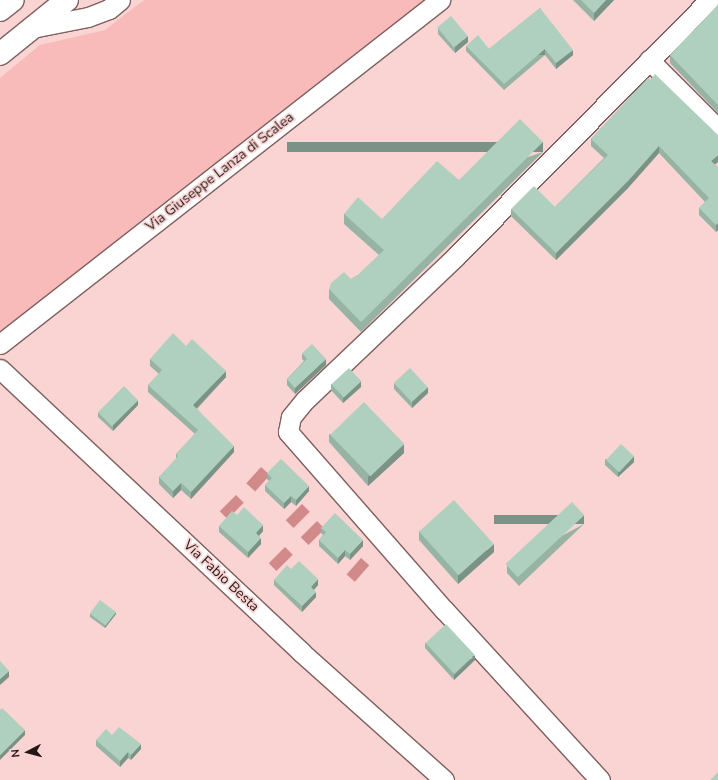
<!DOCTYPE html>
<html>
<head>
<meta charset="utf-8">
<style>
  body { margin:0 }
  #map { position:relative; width:718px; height:780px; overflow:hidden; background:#f9d4d3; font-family:"Nunito Sans",sans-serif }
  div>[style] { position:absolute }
  .green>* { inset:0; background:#f8bbb9 }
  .water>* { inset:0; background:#d18a89; transform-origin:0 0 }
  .roads { filter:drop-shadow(1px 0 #7f605f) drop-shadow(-1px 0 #7f605f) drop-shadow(0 1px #7f605f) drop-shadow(0 -1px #7f605f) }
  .street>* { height:19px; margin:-9.5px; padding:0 9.5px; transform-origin:9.5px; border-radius:9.5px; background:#fff }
  .secondary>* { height:22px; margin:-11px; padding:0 11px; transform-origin:11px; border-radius:11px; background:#fff }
  .wall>* { inset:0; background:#97b3a4 }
  .shaded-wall>* { inset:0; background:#7b9286; transform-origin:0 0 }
  .building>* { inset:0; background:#b0d0bf; transform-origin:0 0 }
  span { translate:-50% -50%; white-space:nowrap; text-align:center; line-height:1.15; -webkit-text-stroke:3.5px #f9d4d3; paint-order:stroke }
  .street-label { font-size:14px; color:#231716 }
  .north { position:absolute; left:8px; top:732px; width:40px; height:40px; -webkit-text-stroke:3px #f9d4d3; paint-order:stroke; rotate:264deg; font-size:11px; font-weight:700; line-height:16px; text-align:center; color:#231716 }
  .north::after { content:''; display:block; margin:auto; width:14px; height:18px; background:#231716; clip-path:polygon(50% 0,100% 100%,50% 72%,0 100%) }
</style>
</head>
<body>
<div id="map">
  <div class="green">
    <i style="clip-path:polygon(144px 0,424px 0,0 334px,0 78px,40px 45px,105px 30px)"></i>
  </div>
  <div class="water">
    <i style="left:261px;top:467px;width:12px;height:22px;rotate:42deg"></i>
    <i style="left:236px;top:495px;width:11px;height:23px;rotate:45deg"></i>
    <i style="left:302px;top:504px;width:11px;height:23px;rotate:45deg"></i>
    <i style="left:317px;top:521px;width:11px;height:23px;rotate:45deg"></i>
    <i style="left:285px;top:547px;width:11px;height:23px;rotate:45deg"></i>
    <i style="left:361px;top:558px;width:11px;height:22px;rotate:41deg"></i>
  </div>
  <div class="roads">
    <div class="street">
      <i style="left:32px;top:28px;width:57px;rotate:-11.1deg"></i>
      <i style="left:88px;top:17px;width:22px;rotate:-21deg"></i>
      <i style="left:109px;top:9px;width:14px;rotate:-39deg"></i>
      <i style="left:649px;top:60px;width:98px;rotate:45deg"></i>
      <i style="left:0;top:344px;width:559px;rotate:-38.02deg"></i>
      <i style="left:0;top:369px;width:413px;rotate:43.2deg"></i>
      <i style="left:301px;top:652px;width:192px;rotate:41.8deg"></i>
      <i style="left:600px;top:780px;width:231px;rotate:-132.5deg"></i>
      <i style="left:444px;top:610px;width:237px;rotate:-131.2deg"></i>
      <i style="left:288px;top:432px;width:15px;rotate:-79deg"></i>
      <i style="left:291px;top:417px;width:22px;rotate:-51deg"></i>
      <i style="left:305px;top:400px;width:209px;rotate:-43.6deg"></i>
      <i style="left:456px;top:256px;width:360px;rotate:-45.3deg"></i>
    </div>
    <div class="secondary">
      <i style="left:0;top:10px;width:16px;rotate:-38deg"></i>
      <i style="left:0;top:54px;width:86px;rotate:-38.9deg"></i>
    </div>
  </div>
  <div class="wall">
    <i style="clip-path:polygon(573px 0,614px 0,594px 21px)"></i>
    <i style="clip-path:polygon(718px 5px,718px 113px,670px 63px,670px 55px)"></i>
    <i style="clip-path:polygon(540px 8px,573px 55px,556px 69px,545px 55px,504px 90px,466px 51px,466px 46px,489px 49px)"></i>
    <i style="clip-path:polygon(438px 28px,468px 42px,455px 53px,438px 34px)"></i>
    <i style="clip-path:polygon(648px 78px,715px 164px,718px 167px,718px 230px,716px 232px,699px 215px,699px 208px,705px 202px,659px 153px,628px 188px,556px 260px,511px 216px,511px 209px,555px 207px,604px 158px,591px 146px,591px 139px)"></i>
    <i style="clip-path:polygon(543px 152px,361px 332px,329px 299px,329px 289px,351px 279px,358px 275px,379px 255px,344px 224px,344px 214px,382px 219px,459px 180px)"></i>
    <i style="clip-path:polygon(186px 346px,226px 377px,197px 409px,234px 452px,191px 499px,181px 490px,173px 498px,159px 484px,159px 477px,176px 459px,176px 454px,195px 434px,148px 392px,148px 385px,159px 374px,150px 366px,150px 359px)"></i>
    <i style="clip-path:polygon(302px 353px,326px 365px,295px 394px,287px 385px,287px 379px,304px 361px,302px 359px)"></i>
    <i style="clip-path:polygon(394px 383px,428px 393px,412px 408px,394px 389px)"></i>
    <i style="clip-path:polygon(331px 384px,361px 387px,343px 403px,331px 390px)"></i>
    <i style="clip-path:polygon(138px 405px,113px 431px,98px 417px,98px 412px)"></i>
    <i style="clip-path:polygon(329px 434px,404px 453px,368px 486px,329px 442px)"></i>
    <i style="clip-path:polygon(605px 459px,634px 462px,618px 477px,605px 465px)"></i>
    <i style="clip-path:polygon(267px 473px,309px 491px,296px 506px,291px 502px,284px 509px,265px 491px,265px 485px,269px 481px,267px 479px)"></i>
    <i style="clip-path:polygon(237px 515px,263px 531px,259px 536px,261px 544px,248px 558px,219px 532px,219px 526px)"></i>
    <i style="clip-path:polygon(584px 524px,519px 586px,507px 573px,507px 565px)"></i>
    <i style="clip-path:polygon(321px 528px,363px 546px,350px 560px,345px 556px,338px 564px,319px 546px,319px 540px,323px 535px,321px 533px)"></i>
    <i style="clip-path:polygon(419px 531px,494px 552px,458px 584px,419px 540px)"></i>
    <i style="clip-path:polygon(291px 569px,318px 585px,314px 590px,316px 597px,302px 612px,274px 585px,274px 580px)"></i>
    <i style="clip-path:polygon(90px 614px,116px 614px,105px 628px,90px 617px)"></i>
    <i style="clip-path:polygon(425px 643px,475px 660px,454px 680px,425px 648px)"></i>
    <i style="clip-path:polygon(112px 735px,141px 749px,131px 760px,128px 758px,120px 767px,96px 746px,96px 740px)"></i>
  </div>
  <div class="shaded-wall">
    <i style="clip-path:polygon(606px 0,614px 0,594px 21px,594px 13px)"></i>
    <i style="clip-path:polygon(468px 36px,468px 42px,455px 53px,455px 47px)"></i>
    <i style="left:545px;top:49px;width:6px;height:54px;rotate:90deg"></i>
    <i style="clip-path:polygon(573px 50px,573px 55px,556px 69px,556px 63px)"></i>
    <i style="left:543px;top:142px;width:10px;height:256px;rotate:90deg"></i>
    <i style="clip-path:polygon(659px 146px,659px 153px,628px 188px,556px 260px,556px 253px)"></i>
    <i style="clip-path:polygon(718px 155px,718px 162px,711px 168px,711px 161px)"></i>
    <i style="clip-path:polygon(718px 223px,718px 230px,716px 232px,716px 225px)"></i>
    <i style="clip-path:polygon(326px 359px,326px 365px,295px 394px,295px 388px)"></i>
    <i style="clip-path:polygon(226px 371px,226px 377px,193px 412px,193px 405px)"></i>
    <i style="clip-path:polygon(361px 381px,361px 387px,343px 403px,343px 398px)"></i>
    <i style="clip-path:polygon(428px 387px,428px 393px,412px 408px,412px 402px)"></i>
    <i style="clip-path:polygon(138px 400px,138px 405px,113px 431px,113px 425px)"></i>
    <i style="clip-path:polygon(404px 444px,404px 453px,368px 486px,368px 477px)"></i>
    <i style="clip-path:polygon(234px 446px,234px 452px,191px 499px,191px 492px)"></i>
    <i style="clip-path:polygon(634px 456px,634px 462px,618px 477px,618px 472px)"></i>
    <i style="clip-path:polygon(181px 483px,181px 490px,173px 498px,173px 491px)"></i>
    <i style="clip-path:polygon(309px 486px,309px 491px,296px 506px,296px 500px)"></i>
    <i style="clip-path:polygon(291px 496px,291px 502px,284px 509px,284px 503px)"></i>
    <i style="left:584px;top:515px;width:9px;height:90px;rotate:90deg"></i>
    <i style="clip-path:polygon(263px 525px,263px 531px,256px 539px,256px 533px)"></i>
    <i style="clip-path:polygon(261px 538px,261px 544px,248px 558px,248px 552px)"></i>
    <i style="clip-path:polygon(363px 540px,363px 546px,350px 560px,350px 554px)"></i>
    <i style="clip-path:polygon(494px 544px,494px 552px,458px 584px,458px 575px)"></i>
    <i style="clip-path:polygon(345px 550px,345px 556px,338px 564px,338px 558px)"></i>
    <i style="clip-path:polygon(318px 579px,318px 585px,311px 593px,311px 587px)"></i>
    <i style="clip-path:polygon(316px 592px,316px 597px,302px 612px,302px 606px)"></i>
    <i style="clip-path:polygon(116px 612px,116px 614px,105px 628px,105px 625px)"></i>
    <i style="clip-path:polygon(475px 655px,475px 660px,454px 680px,454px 675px)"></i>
    <i style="clip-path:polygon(9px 671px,9px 677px,0 685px,0 679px)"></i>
    <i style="clip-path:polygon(25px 730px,25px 735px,0 760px,0 755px)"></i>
    <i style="clip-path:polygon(141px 744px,141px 749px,131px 760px,131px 755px)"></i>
    <i style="clip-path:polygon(128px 752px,128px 758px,120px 767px,120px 761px)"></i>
  </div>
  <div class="building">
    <i style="clip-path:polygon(581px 0,606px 0,594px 13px)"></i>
    <i style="clip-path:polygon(718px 5px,718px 105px,670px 55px)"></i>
    <i style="clip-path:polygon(540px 8px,573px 50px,556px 63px,545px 49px,504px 84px,466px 46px,478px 35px,489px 49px)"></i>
    <i style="left:451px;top:16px;width:26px;height:18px;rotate:50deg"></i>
    <i style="clip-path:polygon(655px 74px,718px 135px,718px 155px,711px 161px,718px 167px,718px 223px,716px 225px,699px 208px,709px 198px,659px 146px,628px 181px,556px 253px,511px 209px,534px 186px,555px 207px,608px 155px,591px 139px,648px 78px,650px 80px)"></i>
    <i style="clip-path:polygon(520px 119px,543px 142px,361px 322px,329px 289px,331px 283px,344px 272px,351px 279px,358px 275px,384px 250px,344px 214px,358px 197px,382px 219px,437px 161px,459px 180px)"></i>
    <i style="clip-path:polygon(173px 333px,186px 346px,192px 339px,226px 371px,193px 405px,234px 446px,191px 492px,181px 483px,173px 491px,159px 477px,178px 456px,176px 454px,198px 430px,148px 385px,162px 370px,150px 359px)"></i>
    <i style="clip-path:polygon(312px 344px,326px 359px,295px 388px,287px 379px,307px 359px,302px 353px)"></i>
    <i style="left:349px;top:368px;width:18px;height:24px;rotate:47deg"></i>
    <i style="left:410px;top:368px;width:26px;height:22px;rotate:47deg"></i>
    <i style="left:124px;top:386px;width:20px;height:37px;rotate:45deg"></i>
    <i style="left:364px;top:402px;width:58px;height:47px;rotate:46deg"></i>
    <i style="left:621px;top:444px;width:18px;height:22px;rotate:43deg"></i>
    <i style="clip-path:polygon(281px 459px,309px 486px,296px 500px,291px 496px,284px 503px,265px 485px,272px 478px,267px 473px)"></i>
    <i style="left:454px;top:500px;width:59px;height:47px;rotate:48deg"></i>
    <i style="left:572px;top:502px;width:18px;height:91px;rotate:47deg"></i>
    <i style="clip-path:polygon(244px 507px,263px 525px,256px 533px,261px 538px,248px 552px,219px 526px,232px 511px,237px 515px)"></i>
    <i style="clip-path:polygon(335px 513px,363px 540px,350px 554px,345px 550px,338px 558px,319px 540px,326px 532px,321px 528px)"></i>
    <i style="clip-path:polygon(299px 561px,318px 579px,311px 587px,316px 592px,302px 606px,274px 580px,287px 565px,291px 569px)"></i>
    <i style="left:100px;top:600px;width:20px;height:17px;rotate:37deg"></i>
    <i style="left:446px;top:624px;width:42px;height:28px;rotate:47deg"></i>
    <i style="clip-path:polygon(0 661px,9px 671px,0 679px)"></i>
    <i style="clip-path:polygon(2px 708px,25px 730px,0 755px,0 710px)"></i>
    <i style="clip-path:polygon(119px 727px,141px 744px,131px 755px,128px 752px,120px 761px,96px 740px,106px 729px,112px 735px)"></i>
    <i style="clip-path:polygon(718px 772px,718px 780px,710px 780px)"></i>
  </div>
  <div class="street-label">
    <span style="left:220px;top:172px;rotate:-38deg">Via Giuseppe Lanza di Scalea</span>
    <span style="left:221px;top:576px;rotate:43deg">Via Fabio Besta</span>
  </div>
  <div class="north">N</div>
</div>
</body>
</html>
